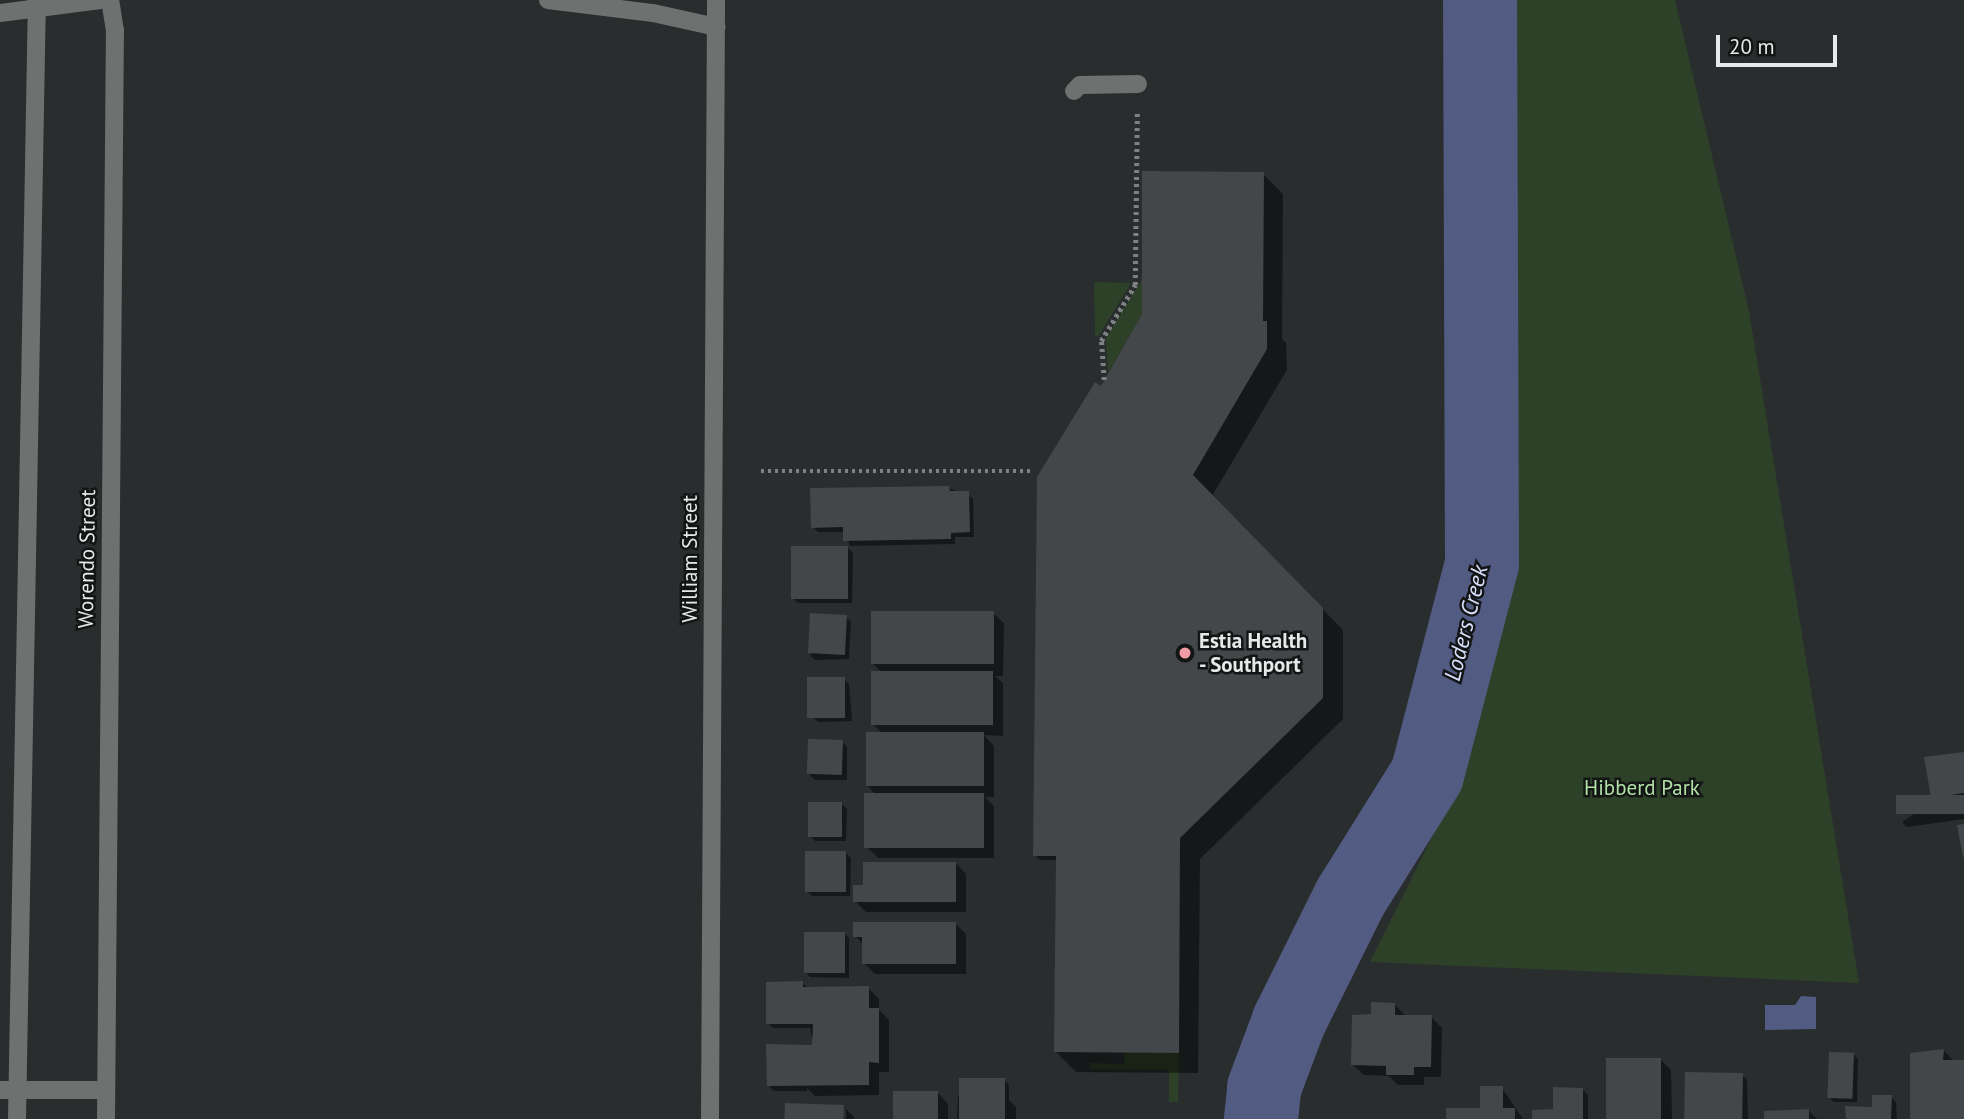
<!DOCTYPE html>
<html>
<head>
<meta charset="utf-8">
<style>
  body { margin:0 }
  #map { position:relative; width:1964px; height:1119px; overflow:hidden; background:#292d2e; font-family:"PT Sans",sans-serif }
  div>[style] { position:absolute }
  .green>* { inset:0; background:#2d4129 }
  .water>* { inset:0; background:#525c83 }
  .shadow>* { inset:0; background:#0007 }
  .river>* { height:74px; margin:-37px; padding:0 37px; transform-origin:37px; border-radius:37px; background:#525c83 }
  .building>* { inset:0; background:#43474a; transform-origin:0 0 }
  .path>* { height:4.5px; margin-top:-2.25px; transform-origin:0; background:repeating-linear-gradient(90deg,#7d8181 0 3.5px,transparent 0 7px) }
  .minor>* { height:18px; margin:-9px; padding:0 9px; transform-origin:9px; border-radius:9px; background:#6e7170 }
  .dots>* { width:19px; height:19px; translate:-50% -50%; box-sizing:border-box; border:4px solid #131515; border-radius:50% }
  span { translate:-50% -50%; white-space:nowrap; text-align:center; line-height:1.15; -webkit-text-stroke:5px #131515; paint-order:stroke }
  .street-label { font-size:21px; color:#e6e9e9 }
  .poi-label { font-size:21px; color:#e6e9e9; font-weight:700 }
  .left { translate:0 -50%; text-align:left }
  .park-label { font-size:21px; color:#b0e0a5 }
  .water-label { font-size:23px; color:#d9e0fc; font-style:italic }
  .scale { position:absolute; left:1716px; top:35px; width:121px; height:32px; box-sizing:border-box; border:4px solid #e6e9e9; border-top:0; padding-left:9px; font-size:21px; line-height:24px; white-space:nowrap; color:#e6e9e9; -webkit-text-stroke:5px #131515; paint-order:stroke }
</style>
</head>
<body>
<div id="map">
  <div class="green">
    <i style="clip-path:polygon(1502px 0,1675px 0,1749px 311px,1859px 983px,1370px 962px,1455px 791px,1502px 586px)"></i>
    <i style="clip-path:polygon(1143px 278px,1142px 314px,1108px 373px,1106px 338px)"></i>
    <i style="clip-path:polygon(1094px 282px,1131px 283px,1098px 337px,1095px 335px)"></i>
    <i style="clip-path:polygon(1125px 1053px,1179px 1053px,1178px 1102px,1169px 1102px,1169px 1070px,1090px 1069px,1089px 1063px,1124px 1064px)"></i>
  </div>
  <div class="water">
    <i style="clip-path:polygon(1801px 996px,1816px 997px,1816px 1029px,1765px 1030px,1765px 1005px,1795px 1005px)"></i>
  </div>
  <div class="shadow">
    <i style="clip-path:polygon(1263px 174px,1283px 194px,1282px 339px,1286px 343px,1287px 370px,1212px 496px,1343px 630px,1343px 719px,1200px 859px,1198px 1073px,1076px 1072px,1056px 1052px,1058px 860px,1040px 860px,1035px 855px,1101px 388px)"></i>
    <i style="clip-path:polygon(949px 488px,973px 498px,974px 537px,955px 537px,955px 544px,850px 546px,845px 532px,818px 532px,813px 527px)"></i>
    <i style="clip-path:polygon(848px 548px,853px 553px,852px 603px,798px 603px,793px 598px)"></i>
    <i style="clip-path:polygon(993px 613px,1004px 623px,1003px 676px,995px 676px,1003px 683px,1003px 736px,984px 735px,994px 746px,994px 797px,985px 797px,994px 806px,994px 858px,878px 858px,867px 847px,876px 795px,867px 785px,883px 734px,873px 724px,882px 672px,873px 664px)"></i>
    <i style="clip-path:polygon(846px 617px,851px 622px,849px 659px,815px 660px,810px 655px)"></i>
    <i style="clip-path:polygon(844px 679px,849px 684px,852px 721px,818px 722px,813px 717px)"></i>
    <i style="clip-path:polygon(842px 742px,847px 747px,847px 780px,815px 780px,810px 775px)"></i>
    <i style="clip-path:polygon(1964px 753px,1964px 819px,1907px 827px,1902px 822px,1933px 801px,1926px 759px)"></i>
    <i style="clip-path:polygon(842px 804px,847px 809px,846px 841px,815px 841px,810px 836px)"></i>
    <i style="clip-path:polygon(846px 853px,851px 858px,850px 896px,812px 896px,807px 891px)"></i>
    <i style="clip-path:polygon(956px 863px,966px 874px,966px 912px,866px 912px,855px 901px)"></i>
    <i style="clip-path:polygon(955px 923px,966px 934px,966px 974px,875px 974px,864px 963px,864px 945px,855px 936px)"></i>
    <i style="clip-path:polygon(844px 933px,849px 938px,849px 978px,810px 977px,805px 972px)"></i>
    <i style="clip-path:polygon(802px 983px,808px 988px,868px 988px,879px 999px,879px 1010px,889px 1020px,889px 1072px,879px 1072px,879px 1095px,815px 1096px,807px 1088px,807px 1091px,774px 1091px,769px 1086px,814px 1047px,810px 1028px,773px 1028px,768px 1023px)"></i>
    <i style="clip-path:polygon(1394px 1004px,1405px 1015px,1431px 1017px,1442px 1028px,1441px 1077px,1424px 1077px,1424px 1085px,1398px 1085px,1389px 1076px,1364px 1075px,1353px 1065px,1373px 1016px)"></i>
    <i style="clip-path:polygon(1943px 1050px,1954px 1061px,1964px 1062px,1964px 1119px,1911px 1119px)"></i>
    <i style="clip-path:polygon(1853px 1054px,1858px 1059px,1857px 1102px,1834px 1102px,1829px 1097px)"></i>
    <i style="clip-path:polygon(1661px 1060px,1671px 1070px,1672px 1119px,1608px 1119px)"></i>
    <i style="clip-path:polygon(1742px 1075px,1747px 1080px,1748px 1119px,1687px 1119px)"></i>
    <i style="clip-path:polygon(1004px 1080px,1009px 1085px,1009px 1100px,1016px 1107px,1016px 1119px,957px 1119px,958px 1096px)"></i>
    <i style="clip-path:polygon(1502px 1088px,1523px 1119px,1448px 1119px,1482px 1109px)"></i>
    <i style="clip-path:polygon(1583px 1090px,1588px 1095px,1588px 1119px,1534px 1119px,1555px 1111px)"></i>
    <i style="clip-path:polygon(938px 1093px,948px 1104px,948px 1119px,895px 1119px)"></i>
    <i style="clip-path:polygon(1891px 1097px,1896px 1102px,1897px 1119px,1848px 1119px)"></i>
    <i style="clip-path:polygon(846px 1109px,854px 1117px,854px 1119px,846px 1119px)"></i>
    <i style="clip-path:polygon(1809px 1111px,1817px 1119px,1766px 1119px)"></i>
  </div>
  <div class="river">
    <i style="left:1261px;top:1119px;width:31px;rotate:-84deg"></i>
    <i style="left:1264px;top:1088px;width:72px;rotate:-69.5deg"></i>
    <i style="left:1289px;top:1021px;width:137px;rotate:-63.6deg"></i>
    <i style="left:1350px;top:898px;width:145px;rotate:-58deg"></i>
    <i style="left:1427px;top:775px;width:218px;rotate:-75.4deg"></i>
    <i style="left:1482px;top:564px;width:564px;rotate:-90.2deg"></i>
  </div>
  <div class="building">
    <i style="clip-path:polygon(1142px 171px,1264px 172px,1263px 321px,1267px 321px,1267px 349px,1193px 475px,1323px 608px,1323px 698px,1180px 838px,1179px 1053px,1054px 1052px,1056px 856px,1033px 856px,1037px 477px,1095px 382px,1101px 386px,1142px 314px)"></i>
    <i style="clip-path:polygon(949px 486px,950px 491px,969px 491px,970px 532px,951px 533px,951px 539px,843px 541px,843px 527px,811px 528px,810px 488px)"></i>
    <i style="left:791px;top:546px;width:57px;height:53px"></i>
    <i style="left:871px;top:611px;width:123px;height:53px"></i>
    <i style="left:847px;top:615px;width:40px;height:37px;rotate:93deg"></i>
    <i style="left:871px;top:671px;width:122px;height:54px"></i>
    <i style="left:807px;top:677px;width:38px;height:41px"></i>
    <i style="left:866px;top:732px;width:118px;height:54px"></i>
    <i style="left:843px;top:740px;width:35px;height:35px;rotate:92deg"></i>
    <i style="clip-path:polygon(1964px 752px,1964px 793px,1931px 798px,1924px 757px)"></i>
    <i style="left:864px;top:793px;width:120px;height:55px"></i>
    <i style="left:1964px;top:795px;width:19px;height:68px;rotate:90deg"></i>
    <i style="left:808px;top:802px;width:34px;height:35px"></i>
    <i style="clip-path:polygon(1964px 824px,1964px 857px,1963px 857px,1957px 825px)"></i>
    <i style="left:805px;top:851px;width:41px;height:41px"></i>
    <i style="clip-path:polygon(863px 862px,956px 862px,956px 902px,853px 902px,853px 885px,863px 885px)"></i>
    <i style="clip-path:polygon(853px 922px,956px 922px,956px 964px,862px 964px,862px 937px,853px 937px)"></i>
    <i style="left:804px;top:932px;width:41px;height:41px"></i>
    <i style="clip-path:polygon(803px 981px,803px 987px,869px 986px,869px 1008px,879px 1008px,879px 1063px,869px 1062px,869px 1085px,767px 1086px,766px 1044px,812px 1045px,813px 1024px,766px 1024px,766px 982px)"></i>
    <i style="clip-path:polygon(1371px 1002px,1395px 1003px,1395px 1015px,1432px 1015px,1431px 1067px,1414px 1067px,1414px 1075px,1386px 1075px,1386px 1066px,1351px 1065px,1352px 1015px,1371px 1014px)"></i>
    <i style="clip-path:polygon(1944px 1049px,1943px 1060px,1964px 1060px,1964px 1119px,1910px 1119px,1910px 1053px)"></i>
    <i style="left:1829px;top:1052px;width:25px;height:46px;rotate:2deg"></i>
    <i style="left:1606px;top:1058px;width:55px;height:61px"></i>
    <i style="left:1685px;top:1072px;width:58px;height:47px;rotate:1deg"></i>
    <i style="left:959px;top:1078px;width:46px;height:41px"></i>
    <i style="clip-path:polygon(1480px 1086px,1503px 1086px,1503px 1108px,1515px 1108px,1515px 1119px,1446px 1119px,1446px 1108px,1480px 1108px)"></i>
    <i style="clip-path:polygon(1553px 1087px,1583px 1088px,1583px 1119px,1532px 1119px,1532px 1110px,1553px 1109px)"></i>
    <i style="left:938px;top:1091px;width:28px;height:45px;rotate:90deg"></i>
    <i style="clip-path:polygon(1872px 1095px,1892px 1095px,1891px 1119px,1846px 1119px,1845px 1106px,1872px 1107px)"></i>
    <i style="left:785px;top:1103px;width:59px;height:16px;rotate:2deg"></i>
    <i style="clip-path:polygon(1809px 1109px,1809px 1119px,1764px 1119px,1764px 1111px)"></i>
  </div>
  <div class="path">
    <i style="left:1104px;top:380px;width:39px;rotate:-94deg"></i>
    <i style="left:1101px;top:341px;width:66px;rotate:-58.7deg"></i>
    <i style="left:1135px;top:285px;width:172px;rotate:-89.3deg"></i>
    <i style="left:761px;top:471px;width:272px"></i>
  </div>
  <div class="minor">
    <i style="left:548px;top:0;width:106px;rotate:7.1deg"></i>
    <i style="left:653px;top:13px;width:65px;rotate:12.5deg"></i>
    <i style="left:0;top:13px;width:101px;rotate:-7.4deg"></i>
    <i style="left:1074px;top:91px;width:8px;rotate:-45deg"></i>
    <i style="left:1080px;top:85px;width:58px;rotate:-1deg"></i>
    <i style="left:0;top:1090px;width:105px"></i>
    <i style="left:17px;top:1119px;width:1119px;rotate:-88.98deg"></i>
    <i style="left:106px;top:1119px;width:1088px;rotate:-89.53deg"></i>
    <i style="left:115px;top:31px;width:31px;rotate:-99deg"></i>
    <i style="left:710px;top:1119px;width:1119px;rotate:-89.69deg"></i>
  </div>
  <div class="dots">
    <i style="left:1185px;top:653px;background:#f49aa4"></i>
  </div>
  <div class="street-label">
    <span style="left:87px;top:559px;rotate:-89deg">Worendo Street</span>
    <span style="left:690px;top:559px;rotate:-90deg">William Street</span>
  </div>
  <div class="poi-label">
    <span class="left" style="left:1199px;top:653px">Estia Health<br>- Southport</span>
  </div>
  <div class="park-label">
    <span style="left:1642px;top:788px">Hibberd Park</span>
  </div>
  <div class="water-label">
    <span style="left:1466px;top:623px;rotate:-76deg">Loders Creek</span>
  </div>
  <div class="scale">20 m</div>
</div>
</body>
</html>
